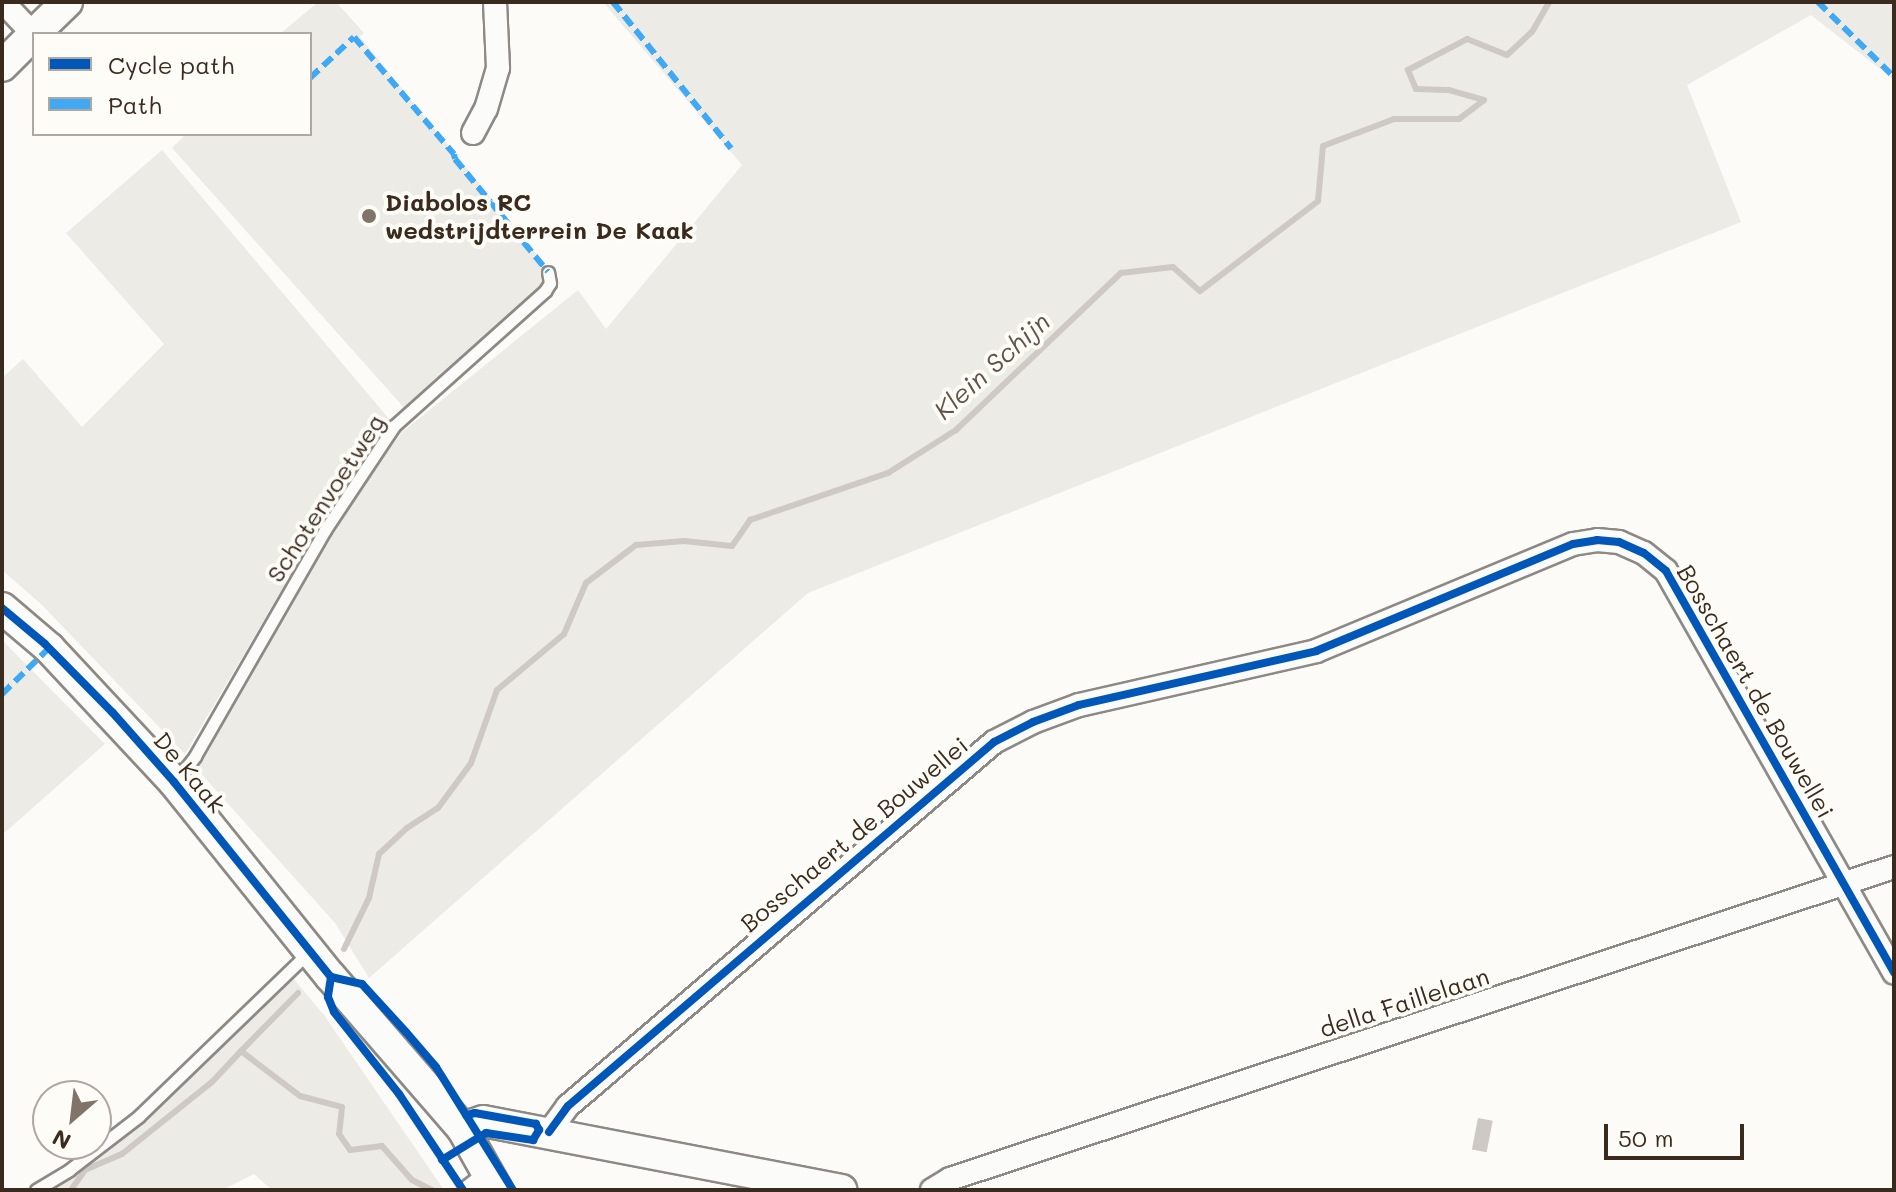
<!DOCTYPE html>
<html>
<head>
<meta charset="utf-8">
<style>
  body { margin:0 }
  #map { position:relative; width:1896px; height:1192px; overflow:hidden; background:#fcfbf8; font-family:Mali,sans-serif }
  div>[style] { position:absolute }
  .green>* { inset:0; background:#edebe6 }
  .water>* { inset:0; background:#cec9c4; transform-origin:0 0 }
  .stream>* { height:6px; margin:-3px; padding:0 3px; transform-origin:3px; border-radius:3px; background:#cec9c4 }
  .roads { filter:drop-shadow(2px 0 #8d8985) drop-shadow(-2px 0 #8d8985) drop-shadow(0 2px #8d8985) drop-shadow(0 -2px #8d8985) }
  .lane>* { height:11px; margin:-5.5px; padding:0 5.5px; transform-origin:5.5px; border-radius:5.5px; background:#fbfbf9 }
  .street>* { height:22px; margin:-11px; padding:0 11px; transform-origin:11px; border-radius:11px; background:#fbfbf9 }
  .secondary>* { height:30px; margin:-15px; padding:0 15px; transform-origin:15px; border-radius:15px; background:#fbfbf9 }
  .quiet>* { height:6px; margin-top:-3px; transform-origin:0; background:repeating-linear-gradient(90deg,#3fa9f5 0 12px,transparent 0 18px) }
  .cycleway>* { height:8px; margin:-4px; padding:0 4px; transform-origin:4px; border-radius:4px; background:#0057b8 }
  .dots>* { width:22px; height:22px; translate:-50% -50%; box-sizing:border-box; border:4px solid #fdfcf7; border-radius:50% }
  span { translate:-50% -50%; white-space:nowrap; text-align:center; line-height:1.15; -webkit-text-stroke:8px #fdfcf7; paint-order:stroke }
  .poi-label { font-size:24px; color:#3b2a1e; font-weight:700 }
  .left { translate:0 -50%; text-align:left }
  .street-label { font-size:24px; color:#3b2a1e }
  .water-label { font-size:26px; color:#615349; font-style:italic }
  .frame { position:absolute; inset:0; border:4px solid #3b2a1e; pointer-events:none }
  .legend { position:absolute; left:32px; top:32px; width:280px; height:104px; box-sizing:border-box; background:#fdfcf7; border:2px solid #afa8a0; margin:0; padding:10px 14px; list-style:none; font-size:24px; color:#3b2a1e }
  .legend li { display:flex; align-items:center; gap:16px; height:40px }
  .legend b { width:40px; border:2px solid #afa8a0 }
  .north { position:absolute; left:32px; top:1080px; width:80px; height:80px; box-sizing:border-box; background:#fdfcf7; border:2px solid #afa8a0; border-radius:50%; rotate:208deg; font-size:22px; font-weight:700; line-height:32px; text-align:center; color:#3b2a1e }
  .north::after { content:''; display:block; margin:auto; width:28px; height:36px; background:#7f736a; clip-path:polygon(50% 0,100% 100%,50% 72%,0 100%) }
  .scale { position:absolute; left:1604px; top:1124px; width:140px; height:36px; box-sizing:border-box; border:4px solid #3b2a1e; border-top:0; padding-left:10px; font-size:24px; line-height:28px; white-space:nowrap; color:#3b2a1e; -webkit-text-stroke:6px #fdfcf7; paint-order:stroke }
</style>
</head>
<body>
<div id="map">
  <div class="green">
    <i style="clip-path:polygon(318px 2px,336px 2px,364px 33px,360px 37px,560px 283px,407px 411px,172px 148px,186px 134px,310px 134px,310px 34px,280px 34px)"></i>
    <i style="clip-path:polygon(603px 2px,1894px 2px,1894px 80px,1811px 15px,1687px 85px,1741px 222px,808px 593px,369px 978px,335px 923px,196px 768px,329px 536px,401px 433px,578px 290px,606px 329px,742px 165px)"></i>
    <i style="clip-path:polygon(162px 150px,390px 420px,319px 527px,185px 754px,42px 605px,2px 570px,2px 378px,23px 359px,82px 427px,164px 344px,66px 233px)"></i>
    <i style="clip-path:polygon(2px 640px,105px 744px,2px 835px)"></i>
    <i style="clip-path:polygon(288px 972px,324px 1015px,444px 1190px,272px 1190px,254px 1174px,222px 1190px,36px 1190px,139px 1116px)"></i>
  </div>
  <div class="water">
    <i style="left:1478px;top:1118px;width:15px;height:32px;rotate:11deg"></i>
  </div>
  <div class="stream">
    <i style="left:344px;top:949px;width:57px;rotate:-63.9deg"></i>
    <i style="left:369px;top:898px;width:45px;rotate:-77.2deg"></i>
    <i style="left:379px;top:854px;width:38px;rotate:-43deg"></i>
    <i style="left:407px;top:828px;width:37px;rotate:-33deg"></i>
    <i style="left:438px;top:808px;width:56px;rotate:-53.7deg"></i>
    <i style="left:471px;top:763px;width:77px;rotate:-70.4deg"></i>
    <i style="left:497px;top:690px;width:87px;rotate:-39.9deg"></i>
    <i style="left:564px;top:634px;width:56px;rotate:-66.7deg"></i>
    <i style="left:586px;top:583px;width:63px;rotate:-37.2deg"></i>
    <i style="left:636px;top:545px;width:48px;rotate:-4.8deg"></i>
    <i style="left:684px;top:541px;width:48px;rotate:5.9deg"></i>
    <i style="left:732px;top:546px;width:32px;rotate:-55deg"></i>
    <i style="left:750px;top:520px;width:146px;rotate:-18.8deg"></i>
    <i style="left:888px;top:473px;width:80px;rotate:-32.3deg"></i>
    <i style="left:956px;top:430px;width:228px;rotate:-43.6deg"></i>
    <i style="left:1121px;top:273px;width:52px;rotate:-6.6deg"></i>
    <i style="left:1173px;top:267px;width:36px;rotate:42deg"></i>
    <i style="left:1200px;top:291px;width:148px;rotate:-37.3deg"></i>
    <i style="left:1318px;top:201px;width:55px;rotate:-84.8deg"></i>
    <i style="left:1323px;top:146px;width:76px;rotate:-20.8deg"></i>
    <i style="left:1394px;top:119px;width:65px"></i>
    <i style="left:1459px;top:119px;width:31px;rotate:-37deg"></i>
    <i style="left:1484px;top:100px;width:37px;rotate:-164deg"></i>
    <i style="left:1448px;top:90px;width:32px;rotate:-178deg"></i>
    <i style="left:1416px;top:89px;width:21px;rotate:-113deg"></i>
    <i style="left:1408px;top:70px;width:67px;rotate:-27.7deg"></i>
    <i style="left:1467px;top:39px;width:43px;rotate:21.8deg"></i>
    <i style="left:1507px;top:55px;width:34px;rotate:-43deg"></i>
    <i style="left:1532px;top:32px;width:34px;rotate:-60deg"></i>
    <i style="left:298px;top:993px;width:81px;rotate:134.5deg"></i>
    <i style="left:241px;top:1051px;width:74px;rotate:37.3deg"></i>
    <i style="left:300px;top:1096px;width:43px;rotate:14.7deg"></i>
    <i style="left:342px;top:1107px;width:27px;rotate:96deg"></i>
    <i style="left:339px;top:1134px;width:19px;rotate:55deg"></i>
    <i style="left:350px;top:1150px;width:32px;rotate:-7deg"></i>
    <i style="left:382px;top:1146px;width:45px;rotate:48.6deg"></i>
    <i style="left:412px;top:1180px;width:22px;rotate:27deg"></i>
    <i style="left:71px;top:1190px;width:24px;rotate:-55deg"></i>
    <i style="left:85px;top:1170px;width:40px;rotate:-23.4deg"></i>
    <i style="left:122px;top:1154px;width:115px;rotate:-38.7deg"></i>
    <i style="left:212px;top:1082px;width:42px;rotate:-46.9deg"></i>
  </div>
  <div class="roads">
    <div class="lane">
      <i style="left:175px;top:782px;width:33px;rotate:-52deg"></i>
      <i style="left:195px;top:756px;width:261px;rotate:-60.1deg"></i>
      <i style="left:325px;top:530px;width:125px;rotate:-56.4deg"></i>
      <i style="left:394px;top:426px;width:203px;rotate:-41.8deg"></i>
      <i style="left:545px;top:291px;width:9px;rotate:-58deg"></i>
      <i style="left:550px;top:283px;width:11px;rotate:-100deg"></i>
      <i style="left:36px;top:1190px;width:39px;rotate:-31deg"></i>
      <i style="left:69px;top:1170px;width:88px;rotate:-37.6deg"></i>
      <i style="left:139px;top:1116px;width:238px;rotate:-44deg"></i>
    </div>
    <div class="street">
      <i style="left:3px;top:2px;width:45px;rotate:46.8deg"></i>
      <i style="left:473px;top:133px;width:27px;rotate:-62deg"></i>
      <i style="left:486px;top:109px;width:43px;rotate:-73.7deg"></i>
      <i style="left:498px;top:68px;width:66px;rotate:-92.6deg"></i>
      <i style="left:549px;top:1132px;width:32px;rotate:-54deg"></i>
      <i style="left:568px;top:1106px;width:560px;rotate:-40.51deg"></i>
      <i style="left:994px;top:742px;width:44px;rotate:-27.1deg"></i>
      <i style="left:1033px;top:722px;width:49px;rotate:-20.3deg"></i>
      <i style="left:1079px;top:705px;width:243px;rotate:-12.8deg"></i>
      <i style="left:1316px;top:651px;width:278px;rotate:-22.6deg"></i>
      <i style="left:1573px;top:544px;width:24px;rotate:-9deg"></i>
      <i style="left:1597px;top:540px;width:22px;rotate:5deg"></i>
      <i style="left:1619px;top:542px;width:27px;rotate:24deg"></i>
      <i style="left:1644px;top:553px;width:28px;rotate:39deg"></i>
      <i style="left:1666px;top:571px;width:462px;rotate:60.4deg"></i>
      <i style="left:471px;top:1190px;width:23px;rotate:-38deg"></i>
      <i style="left:932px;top:1190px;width:21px;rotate:-31deg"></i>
      <i style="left:950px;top:1179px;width:994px;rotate:-18.29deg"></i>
    </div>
    <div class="secondary">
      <i style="left:34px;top:34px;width:46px;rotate:-44.1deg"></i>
      <i style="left:2px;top:66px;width:45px;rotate:-45deg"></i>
      <i style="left:2px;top:608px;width:62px;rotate:40.4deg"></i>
      <i style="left:49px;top:648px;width:183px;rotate:47deg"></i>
      <i style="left:174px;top:782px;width:250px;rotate:51.2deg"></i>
      <i style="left:331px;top:977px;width:200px;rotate:49.1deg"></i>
      <i style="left:462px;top:1128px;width:71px;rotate:60.6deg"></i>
      <i style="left:462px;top:1128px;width:22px;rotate:-18deg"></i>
      <i style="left:483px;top:1121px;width:365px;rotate:10.9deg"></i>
    </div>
  </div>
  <div class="quiet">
    <i style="left:613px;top:2px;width:188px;rotate:51.1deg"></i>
    <i style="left:1818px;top:2px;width:107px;rotate:44.6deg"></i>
    <i style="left:310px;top:78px;width:60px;rotate:-43deg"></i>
    <i style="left:354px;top:37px;width:154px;rotate:49.5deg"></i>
    <i style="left:454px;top:154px;width:5px;rotate:79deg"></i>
    <i style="left:455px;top:159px;width:146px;rotate:50.5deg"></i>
    <i style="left:2px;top:694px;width:66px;rotate:-44.4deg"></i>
  </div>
  <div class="cycleway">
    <i style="left:2px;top:608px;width:56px;rotate:39.9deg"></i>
    <i style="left:45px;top:644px;width:97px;rotate:45.4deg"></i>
    <i style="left:113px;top:713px;width:92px;rotate:48.5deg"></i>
    <i style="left:174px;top:782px;width:250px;rotate:51.2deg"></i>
    <i style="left:331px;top:977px;width:32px;rotate:13deg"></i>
    <i style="left:362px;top:984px;width:65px;rotate:47.5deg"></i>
    <i style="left:406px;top:1032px;width:46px;rotate:49.4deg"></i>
    <i style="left:436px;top:1067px;width:145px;rotate:58deg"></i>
    <i style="left:331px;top:977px;width:20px;rotate:99deg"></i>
    <i style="left:328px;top:997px;width:16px;rotate:68deg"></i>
    <i style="left:334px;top:1012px;width:105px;rotate:51.6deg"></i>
    <i style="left:399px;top:1094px;width:115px;rotate:56.3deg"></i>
    <i style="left:549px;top:1132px;width:32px;rotate:-54deg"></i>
    <i style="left:568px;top:1106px;width:560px;rotate:-40.51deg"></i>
    <i style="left:994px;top:742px;width:44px;rotate:-27.1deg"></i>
    <i style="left:1033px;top:722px;width:49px;rotate:-20.3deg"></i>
    <i style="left:1079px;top:705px;width:243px;rotate:-12.8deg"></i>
    <i style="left:1316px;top:651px;width:278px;rotate:-22.6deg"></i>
    <i style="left:1573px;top:544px;width:24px;rotate:-9deg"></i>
    <i style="left:1597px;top:540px;width:22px;rotate:5deg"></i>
    <i style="left:1619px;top:542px;width:27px;rotate:24deg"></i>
    <i style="left:1644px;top:553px;width:28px;rotate:39deg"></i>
    <i style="left:1666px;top:571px;width:462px;rotate:60.4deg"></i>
    <i style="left:442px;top:1160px;width:52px;rotate:-31.5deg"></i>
    <i style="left:486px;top:1133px;width:48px;rotate:8.5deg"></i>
    <i style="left:533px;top:1140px;width:12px;rotate:-59deg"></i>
    <i style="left:539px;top:1130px;width:7px;rotate:-117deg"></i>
    <i style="left:536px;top:1124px;width:62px;rotate:-169.8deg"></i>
    <i style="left:475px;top:1113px;width:9px;rotate:167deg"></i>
  </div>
  <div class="dots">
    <i style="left:369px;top:216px;background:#7f736a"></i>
  </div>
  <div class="poi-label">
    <span class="left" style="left:385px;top:216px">Diabolos RC<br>wedstrijdterrein De Kaak</span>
  </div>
  <div class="street-label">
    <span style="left:325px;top:498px;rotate:-57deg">Schotenvoetweg</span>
    <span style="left:1756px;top:691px;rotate:60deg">Bosschaert de Bouwellei</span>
    <span style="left:190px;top:772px;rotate:50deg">De Kaak</span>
    <span style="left:854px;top:834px;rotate:-40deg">Bosschaert de Bouwellei</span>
    <span style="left:1404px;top:1002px;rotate:-18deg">della Faillelaan</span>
  </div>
  <div class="water-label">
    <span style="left:992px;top:366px;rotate:-42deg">Klein Schijn</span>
  </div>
  <div class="frame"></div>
  <ul class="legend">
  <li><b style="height:10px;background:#0057b8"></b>Cycle path</li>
  <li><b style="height:10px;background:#3fa9f5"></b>Path</li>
  </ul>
  <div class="north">N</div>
  <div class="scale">50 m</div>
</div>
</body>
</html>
